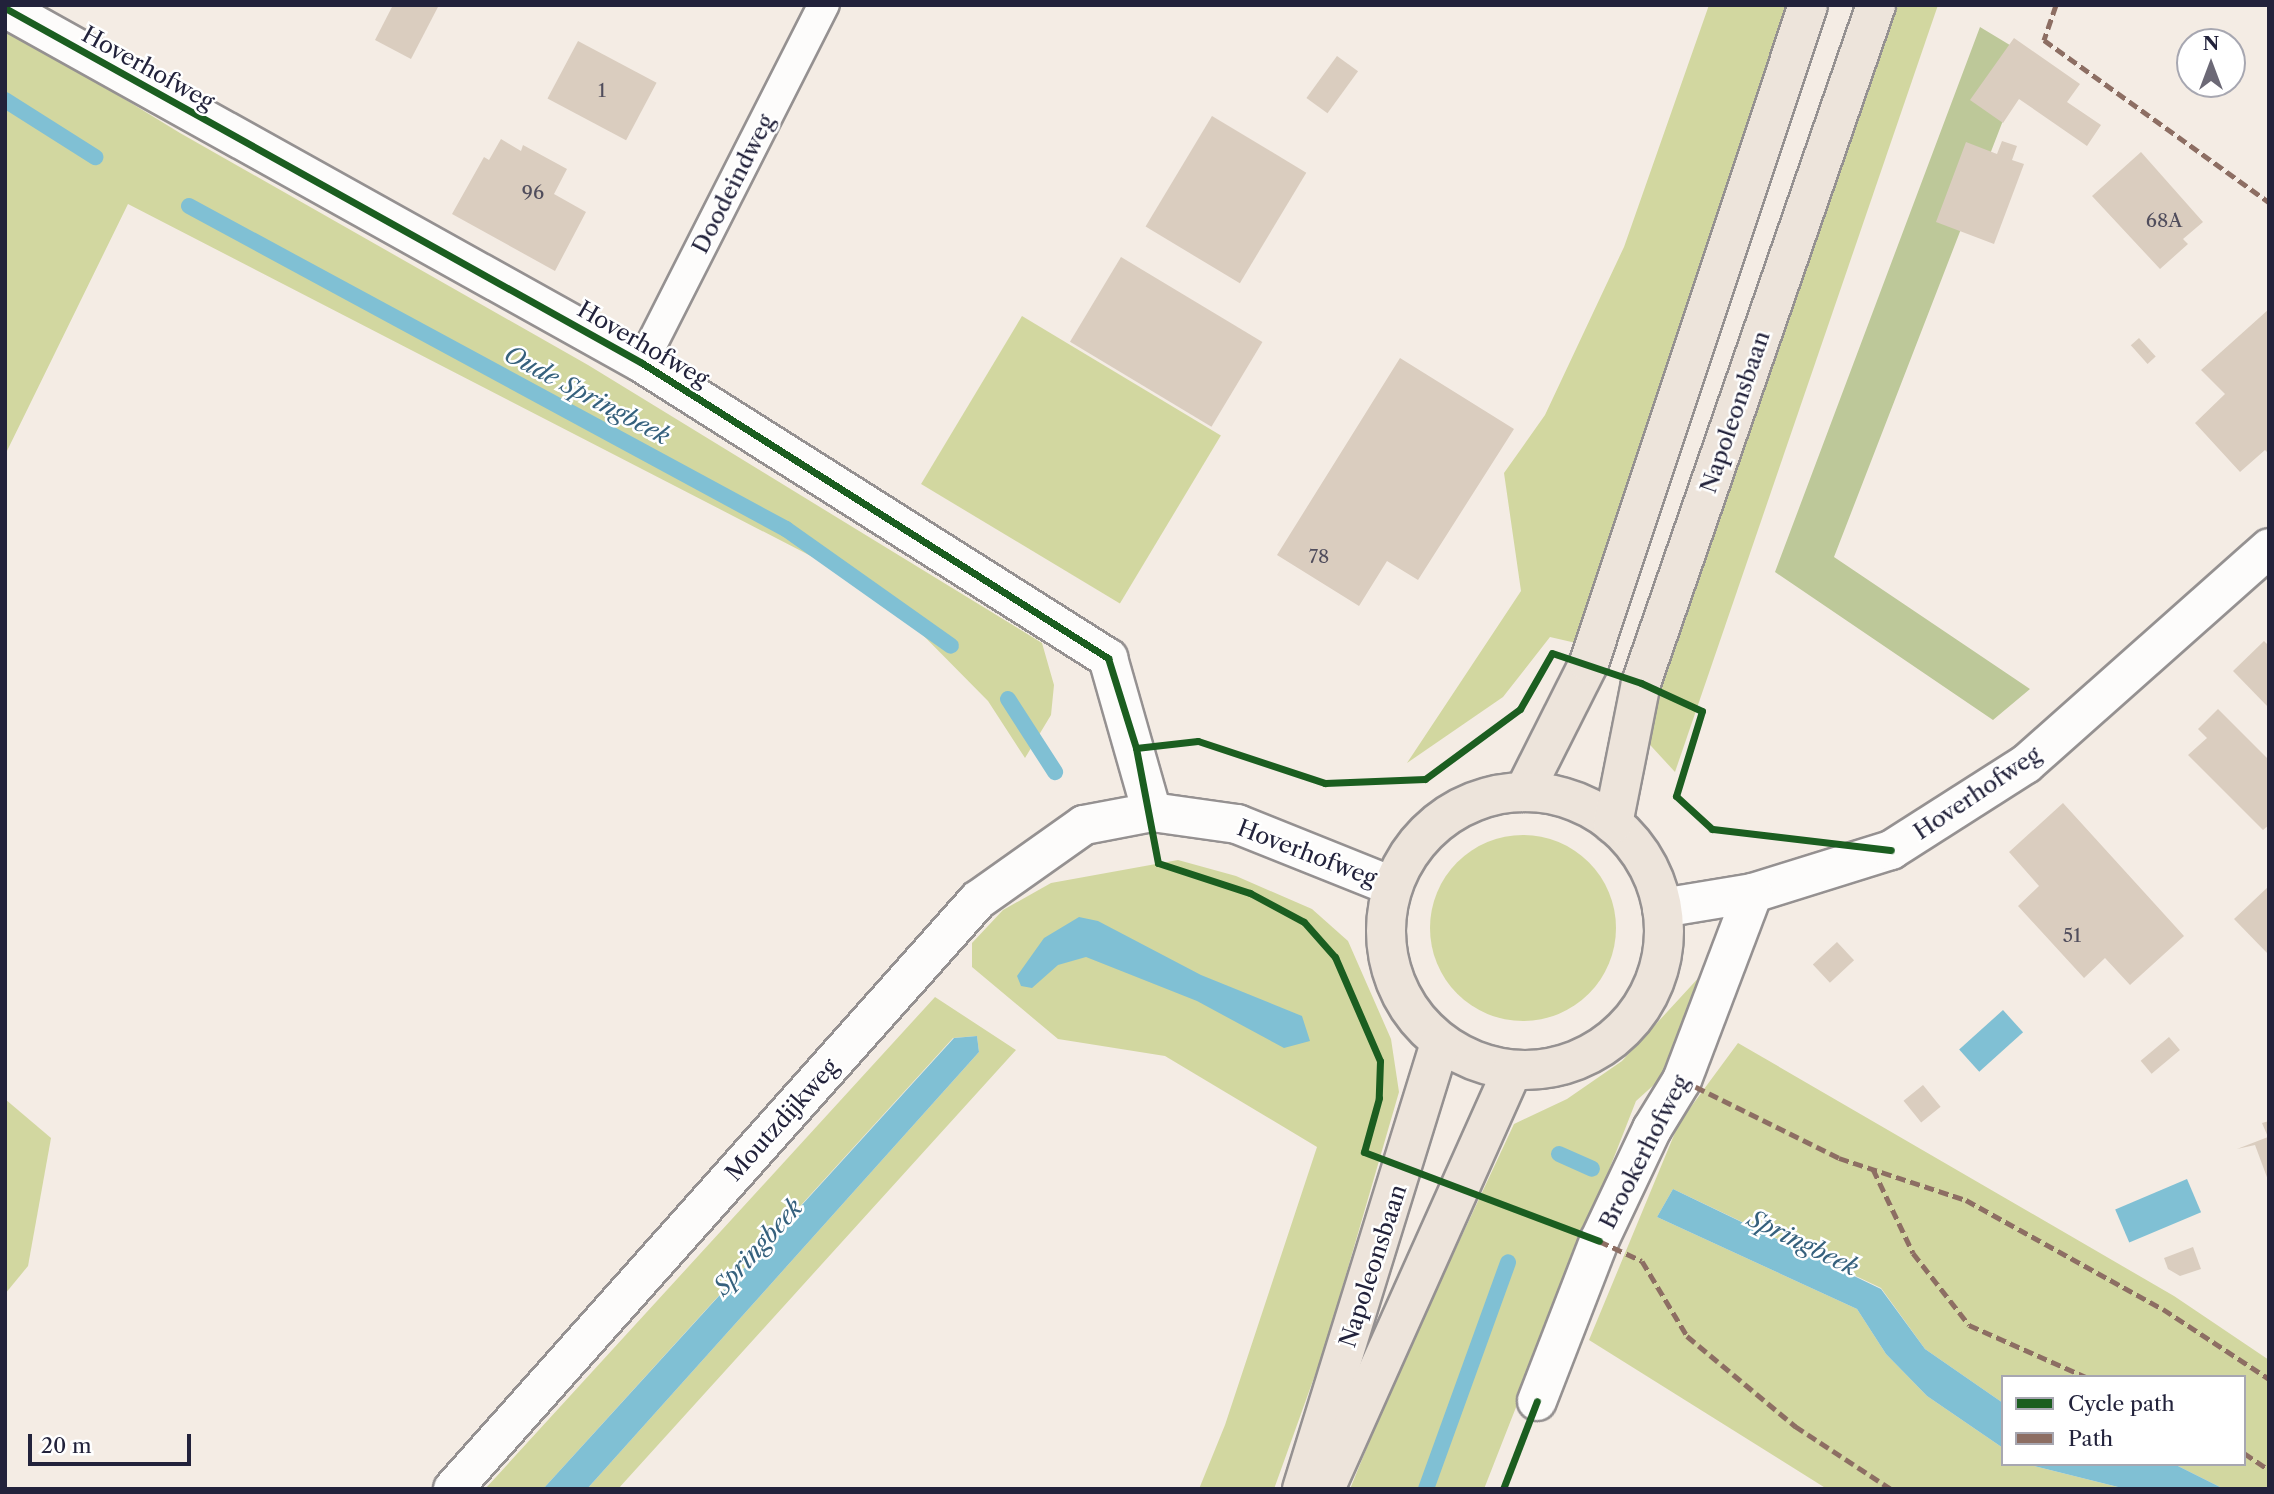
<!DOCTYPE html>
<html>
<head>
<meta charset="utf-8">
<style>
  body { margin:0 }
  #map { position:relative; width:2274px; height:1494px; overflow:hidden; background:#f4ece4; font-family:"Libre Caslon Text",serif }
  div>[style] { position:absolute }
  .green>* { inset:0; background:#d2d7a0; transform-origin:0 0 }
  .round { border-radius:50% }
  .forest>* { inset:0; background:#bdc899 }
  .water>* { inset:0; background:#80c0d4; transform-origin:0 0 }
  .stream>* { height:16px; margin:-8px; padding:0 8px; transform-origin:8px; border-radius:8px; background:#80c0d4 }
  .building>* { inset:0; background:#dacdbf; transform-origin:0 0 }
  .roads { filter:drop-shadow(2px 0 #959191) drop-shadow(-2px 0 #959191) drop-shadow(0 2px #959191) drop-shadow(0 -2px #959191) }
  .lane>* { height:30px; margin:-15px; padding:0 15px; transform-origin:15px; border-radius:15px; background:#fdfcfb }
  .street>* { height:38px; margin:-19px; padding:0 19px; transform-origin:19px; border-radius:19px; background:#fdfcfb }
  .primary>* { height:38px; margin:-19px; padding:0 19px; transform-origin:19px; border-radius:19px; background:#ede4db }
  .primary>.ring { margin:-19px; padding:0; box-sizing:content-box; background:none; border:38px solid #ede4db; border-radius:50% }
  .quiet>* { height:5px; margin-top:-2.5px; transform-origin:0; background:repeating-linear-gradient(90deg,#8d6e63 0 10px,transparent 0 15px) }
  .cycleway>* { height:7px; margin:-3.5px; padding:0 3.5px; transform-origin:3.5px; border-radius:3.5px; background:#1b5e20 }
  span { translate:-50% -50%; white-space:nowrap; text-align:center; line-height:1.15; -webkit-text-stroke:5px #fff; paint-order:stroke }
  .number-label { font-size:19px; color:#504d5c }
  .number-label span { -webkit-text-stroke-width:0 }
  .street-label { font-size:23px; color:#22223b }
  .water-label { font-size:24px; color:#36617d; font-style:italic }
  .frame { position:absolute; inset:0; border:7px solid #22223b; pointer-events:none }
  .legend { position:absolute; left:2001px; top:1375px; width:245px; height:91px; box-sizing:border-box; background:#fff; border:2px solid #a7a7b1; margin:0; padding:9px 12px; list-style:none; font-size:21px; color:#22223b }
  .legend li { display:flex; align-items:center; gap:14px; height:35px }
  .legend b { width:35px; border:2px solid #a7a7b1 }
  .north { position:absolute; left:2176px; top:28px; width:70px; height:70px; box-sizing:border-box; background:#fff; border:2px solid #a7a7b1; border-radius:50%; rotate:0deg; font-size:19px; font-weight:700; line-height:28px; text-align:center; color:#22223b }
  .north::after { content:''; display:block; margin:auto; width:24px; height:32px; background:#6c6976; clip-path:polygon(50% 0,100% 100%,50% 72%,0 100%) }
  .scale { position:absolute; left:28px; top:1434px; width:163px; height:32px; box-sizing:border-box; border:4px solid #22223b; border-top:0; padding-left:9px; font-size:21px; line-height:24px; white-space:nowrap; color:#22223b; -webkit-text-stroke:5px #fff; paint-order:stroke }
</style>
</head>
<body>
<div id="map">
  <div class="green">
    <i style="clip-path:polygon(1709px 5px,1787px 5px,1576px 643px,1550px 637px,1503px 697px,1407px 763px,1521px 591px,1504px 473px,1545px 415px,1624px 247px)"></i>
    <i style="clip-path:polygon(1896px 5px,1938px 5px,1675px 772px,1640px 734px,1786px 306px)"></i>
    <i style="clip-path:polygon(5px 26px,180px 133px,588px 365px,1042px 643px,1054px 685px,1051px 715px,1025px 758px,988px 701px,908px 620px,836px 569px,128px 204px,5px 455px)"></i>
    <i style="left:1022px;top:316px;width:232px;height:196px;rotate:31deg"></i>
    <i class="round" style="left:1430px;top:835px;width:186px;height:186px"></i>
    <i style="clip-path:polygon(1178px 860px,1236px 876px,1312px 909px,1348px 941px,1391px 1039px,1399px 1092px,1325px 1347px,1274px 1489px,1199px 1489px,1225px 1425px,1317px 1147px,1165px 1056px,1058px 1039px,972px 967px,972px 943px,1003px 910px,1051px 883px)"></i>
    <i style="clip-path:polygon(1702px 974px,1667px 1073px,1636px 1101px,1484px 1489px,1350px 1489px,1394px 1381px,1514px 1124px,1567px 1099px,1622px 1061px)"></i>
    <i style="clip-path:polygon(935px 997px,1016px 1050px,618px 1489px,587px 1489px,979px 1052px,977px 1036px,953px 1038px,543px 1489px,485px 1489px)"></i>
    <i style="clip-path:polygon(1738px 1043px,2174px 1296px,2269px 1360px,2269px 1489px,2224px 1489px,2174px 1464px,2244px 1464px,2244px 1377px,2003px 1377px,2003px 1403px,1925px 1349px,1881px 1288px,1673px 1189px,1657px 1217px,1857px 1309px,1886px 1354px,1927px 1396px,2003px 1448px,2003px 1464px,2026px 1464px,2126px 1489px,1827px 1489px,1589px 1340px,1679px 1123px)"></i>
    <i style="clip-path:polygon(5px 1099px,51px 1138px,28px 1266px,5px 1294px)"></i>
  </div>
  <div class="forest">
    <i style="clip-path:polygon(1980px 27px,2028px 56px,1834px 557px,2030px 689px,1993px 720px,1775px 572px)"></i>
  </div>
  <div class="water">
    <i style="clip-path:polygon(1079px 917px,1098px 921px,1201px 975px,1302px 1016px,1310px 1041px,1284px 1048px,1197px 1001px,1086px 957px,1058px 965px,1032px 988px,1021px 986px,1017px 976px,1044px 938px)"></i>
    <i style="left:2003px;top:1010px;width:30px;height:59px;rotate:48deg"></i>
    <i style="clip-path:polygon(977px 1036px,979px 1052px,587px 1489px,543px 1489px,954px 1038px)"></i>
    <i style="left:2187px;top:1179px;width:36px;height:78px;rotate:67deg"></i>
    <i style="clip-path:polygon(1673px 1189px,1881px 1289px,1925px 1349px,2003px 1403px,2003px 1448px,1927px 1396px,1886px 1354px,1857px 1309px,1657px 1217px)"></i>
    <i style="clip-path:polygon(2026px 1464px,2174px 1464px,2224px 1489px,2126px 1489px)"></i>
  </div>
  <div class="stream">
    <i style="left:5px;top:100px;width:107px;rotate:32.3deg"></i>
    <i style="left:189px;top:206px;width:679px;rotate:28.42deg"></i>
    <i style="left:786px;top:529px;width:202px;rotate:35.3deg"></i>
    <i style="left:1008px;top:699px;width:87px;rotate:57.2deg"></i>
    <i style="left:1559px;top:1154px;width:36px;rotate:24deg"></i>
    <i style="left:1426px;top:1489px;width:241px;rotate:-70.1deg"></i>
  </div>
  <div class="building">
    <i style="clip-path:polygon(393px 5px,439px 5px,411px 59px,375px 40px)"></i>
    <i style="clip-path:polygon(2014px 38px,2080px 84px,2067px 102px,2101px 125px,2087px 146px,2019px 99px,2003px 123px,1970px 100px)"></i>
    <i style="left:578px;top:41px;width:89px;height:65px;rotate:28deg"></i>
    <i style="left:1337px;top:56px;width:26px;height:52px;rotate:36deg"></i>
    <i style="left:1212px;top:116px;width:110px;height:129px;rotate:31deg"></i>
    <i style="clip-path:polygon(501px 139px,521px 151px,523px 145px,567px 169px,554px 194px,586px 212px,555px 271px,452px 214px,484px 157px,489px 160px)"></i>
    <i style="clip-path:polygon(2002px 141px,2017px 146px,2012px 160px,2024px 164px,1994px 244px,1936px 222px,1966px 142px,1997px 154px)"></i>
    <i style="clip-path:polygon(2141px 152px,2203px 222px,2183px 239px,2188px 244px,2160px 269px,2092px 196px)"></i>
    <i style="left:1121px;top:257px;width:165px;height:99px;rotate:31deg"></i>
    <i style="clip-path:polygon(2269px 309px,2269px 454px,2265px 450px,2240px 472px,2195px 423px,2225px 394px,2201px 370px)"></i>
    <i style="left:2139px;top:338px;width:25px;height:11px;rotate:48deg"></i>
    <i style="clip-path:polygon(1400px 358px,1514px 429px,1418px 580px,1387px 561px,1359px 606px,1277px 555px)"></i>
    <i style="clip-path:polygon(2264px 641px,2269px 646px,2269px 708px,2233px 671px)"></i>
    <i style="clip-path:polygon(2218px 709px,2269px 760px,2269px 825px,2263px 830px,2188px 755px,2207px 738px,2198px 729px)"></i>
    <i style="clip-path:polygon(2063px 803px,2184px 936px,2130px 985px,2105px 958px,2084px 978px,2018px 906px,2039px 886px,2009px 852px)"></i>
    <i style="clip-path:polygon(2269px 886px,2269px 955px,2234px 919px)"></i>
    <i style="left:1837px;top:942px;width:25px;height:33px;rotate:47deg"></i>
    <i style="left:2169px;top:1037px;width:17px;height:37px;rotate:50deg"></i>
    <i style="left:1923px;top:1085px;width:28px;height:25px;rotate:51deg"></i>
    <i style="clip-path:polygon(2269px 1121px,2269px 1180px,2268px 1180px,2255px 1145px,2237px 1149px,2268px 1137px,2262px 1123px)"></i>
    <i style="clip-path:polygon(2193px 1247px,2201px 1269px,2180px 1276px,2168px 1269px,2164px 1258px)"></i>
  </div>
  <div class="roads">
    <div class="lane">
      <i style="left:642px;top:363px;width:402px;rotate:-63.1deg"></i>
    </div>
    <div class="street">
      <i style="left:5px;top:8px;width:729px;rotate:29.13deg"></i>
      <i style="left:642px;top:363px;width:552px;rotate:32.34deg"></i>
      <i style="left:1108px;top:658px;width:160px;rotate:74.1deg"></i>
      <i style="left:1662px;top:908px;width:92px;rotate:-9.4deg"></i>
      <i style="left:1753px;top:893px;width:145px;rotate:-17.3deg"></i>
      <i style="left:1891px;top:850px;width:160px;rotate:-32.5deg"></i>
      <i style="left:2026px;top:764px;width:325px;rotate:-41.6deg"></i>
      <i style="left:1537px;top:1401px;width:172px;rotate:-68.8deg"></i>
      <i style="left:1599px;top:1241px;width:124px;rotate:-64.7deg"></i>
      <i style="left:1652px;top:1129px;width:57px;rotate:-58.5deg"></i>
      <i style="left:1682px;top:1080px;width:200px;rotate:-69.2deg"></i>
      <i style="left:453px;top:1489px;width:789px;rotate:-48.29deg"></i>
      <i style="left:978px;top:900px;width:130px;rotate:-35.3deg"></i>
      <i style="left:1084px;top:825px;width:69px;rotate:-10.8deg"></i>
      <i style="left:1152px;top:812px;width:86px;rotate:8deg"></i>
      <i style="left:1237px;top:824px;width:167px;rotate:21.8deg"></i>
    </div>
    <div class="primary">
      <i style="left:1524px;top:792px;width:144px;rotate:-63.3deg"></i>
      <i style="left:1589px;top:663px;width:693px;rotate:-71.59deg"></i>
      <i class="ring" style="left:1386px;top:792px;width:240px;height:240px"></i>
      <i style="left:1613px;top:824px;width:144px;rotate:-78.8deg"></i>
      <i style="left:1641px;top:683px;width:718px;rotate:-70.88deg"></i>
      <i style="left:1302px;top:1489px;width:468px;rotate:-72.8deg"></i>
      <i style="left:1325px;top:1489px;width:459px;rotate:-65.9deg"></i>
    </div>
  </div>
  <div class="quiet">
    <i style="left:2056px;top:5px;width:37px;rotate:109deg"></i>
    <i style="left:2044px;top:40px;width:277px;rotate:35.8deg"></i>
    <i style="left:1682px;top:1080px;width:175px;rotate:26.4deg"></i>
    <i style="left:1839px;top:1158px;width:134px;rotate:18.3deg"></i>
    <i style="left:1966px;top:1200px;width:225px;rotate:29deg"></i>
    <i style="left:2163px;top:1309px;width:127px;rotate:33.4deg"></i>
    <i style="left:1873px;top:1169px;width:93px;rotate:64.5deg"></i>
    <i style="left:1913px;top:1253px;width:91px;rotate:52.1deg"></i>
    <i style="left:1969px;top:1325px;width:128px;rotate:24deg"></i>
    <i style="left:1599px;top:1241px;width:47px;rotate:24.9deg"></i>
    <i style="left:1642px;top:1261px;width:87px;rotate:59deg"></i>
    <i style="left:1687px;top:1336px;width:141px;rotate:39.8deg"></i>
    <i style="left:1795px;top:1426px;width:115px;rotate:33.3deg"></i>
    <i style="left:2244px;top:1453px;width:30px;rotate:34deg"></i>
  </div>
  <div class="cycleway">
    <i style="left:5px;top:8px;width:729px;rotate:29.13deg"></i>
    <i style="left:642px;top:363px;width:552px;rotate:32.34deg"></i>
    <i style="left:1108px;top:658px;width:94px;rotate:72.7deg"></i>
    <i style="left:1136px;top:748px;width:117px;rotate:79.2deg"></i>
    <i style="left:1158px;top:863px;width:97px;rotate:18.1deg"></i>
    <i style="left:1250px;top:893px;width:61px;rotate:28.2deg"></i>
    <i style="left:1304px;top:922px;width:47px;rotate:48.5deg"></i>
    <i style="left:1335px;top:957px;width:113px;rotate:66.6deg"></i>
    <i style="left:1380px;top:1061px;width:37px;rotate:92deg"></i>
    <i style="left:1379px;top:1098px;width:56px;rotate:105.5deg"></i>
    <i style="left:1364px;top:1152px;width:251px;rotate:20.7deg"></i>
    <i style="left:1136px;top:748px;width:62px;rotate:-6.4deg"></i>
    <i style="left:1198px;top:741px;width:134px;rotate:18.3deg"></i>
    <i style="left:1325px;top:783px;width:100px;rotate:-2.3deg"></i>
    <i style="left:1425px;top:779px;width:118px;rotate:-36.4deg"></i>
    <i style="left:1520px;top:709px;width:64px;rotate:-60.3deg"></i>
    <i style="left:1552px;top:653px;width:94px;rotate:18.6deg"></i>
    <i style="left:1641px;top:683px;width:67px;rotate:24.7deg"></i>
    <i style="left:1702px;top:711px;width:89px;rotate:107deg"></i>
    <i style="left:1676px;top:796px;width:49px;rotate:42.5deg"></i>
    <i style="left:1712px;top:829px;width:180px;rotate:6.7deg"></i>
    <i style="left:1503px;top:1489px;width:94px;rotate:-68.9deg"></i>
  </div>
  <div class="number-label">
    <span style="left:602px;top:91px">1</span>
    <span style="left:533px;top:193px">96</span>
    <span style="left:2164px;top:221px">68A</span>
    <span style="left:1319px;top:557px">78</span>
    <span style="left:2072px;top:936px">51</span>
  </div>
  <div class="street-label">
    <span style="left:148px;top:68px;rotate:29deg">Hoverhofweg</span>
    <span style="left:733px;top:184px;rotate:-63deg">Doodeindweg</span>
    <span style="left:643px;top:344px;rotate:30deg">Hoverhofweg</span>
    <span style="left:1735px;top:412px;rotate:-71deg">Napoleonsbaan</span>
    <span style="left:1977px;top:793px;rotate:-34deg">Hoverhofweg</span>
    <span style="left:1307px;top:853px;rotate:21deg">Hoverhofweg</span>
    <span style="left:782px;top:1120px;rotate:-48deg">Moutzdijkweg</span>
    <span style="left:1644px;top:1152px;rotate:-63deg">Brookerhofweg</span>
    <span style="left:1373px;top:1266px;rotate:-72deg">Napoleonsbaan</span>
  </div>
  <div class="water-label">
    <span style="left:587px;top:395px;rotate:28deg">Oude Springbeek</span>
    <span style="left:1803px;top:1243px;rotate:26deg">Springbeek</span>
    <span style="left:758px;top:1247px;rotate:-48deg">Springbeek</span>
  </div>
  <div class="frame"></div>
  <ul class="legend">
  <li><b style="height:9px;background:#1b5e20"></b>Cycle path</li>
  <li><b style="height:9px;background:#8d6e63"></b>Path</li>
  </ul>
  <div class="north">N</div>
  <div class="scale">20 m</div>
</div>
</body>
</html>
